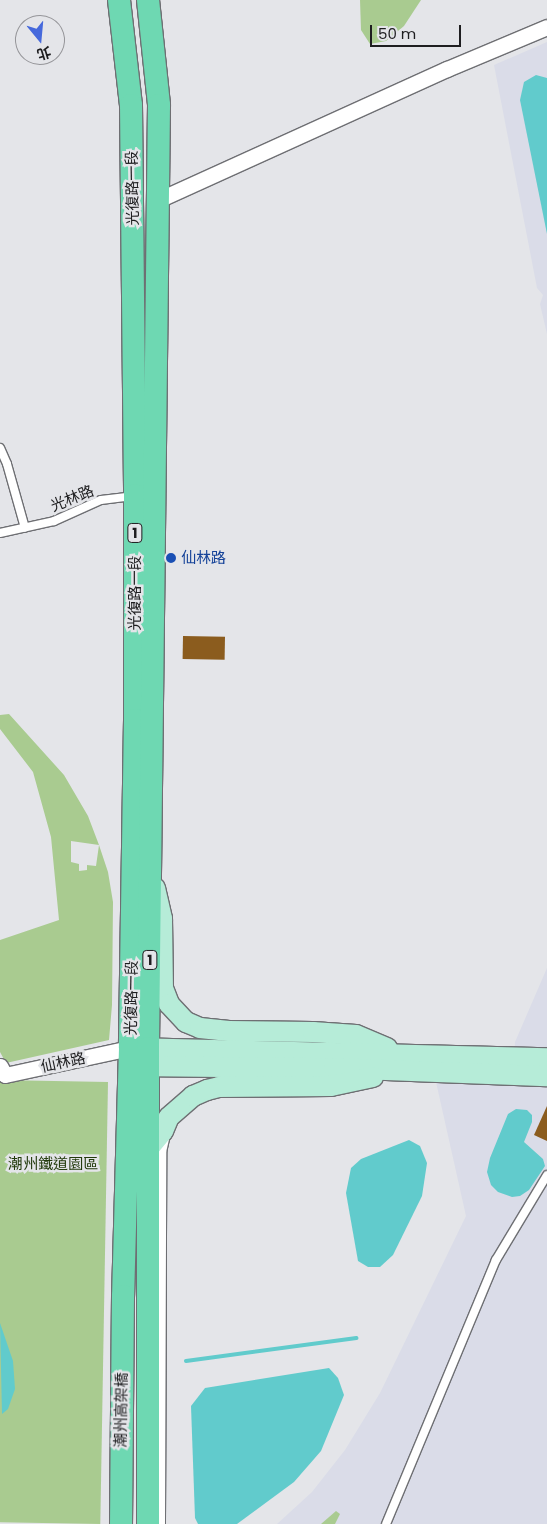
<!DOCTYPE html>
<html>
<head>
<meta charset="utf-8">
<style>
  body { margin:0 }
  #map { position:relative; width:547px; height:1524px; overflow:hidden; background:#e4e5e9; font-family:Poppins,"Noto Sans TC",sans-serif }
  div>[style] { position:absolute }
  .built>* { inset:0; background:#dadce8 }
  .green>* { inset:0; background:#a9cb90; transform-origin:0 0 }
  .water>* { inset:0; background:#61cbcc }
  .stream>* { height:4px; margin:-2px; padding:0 2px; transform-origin:2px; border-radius:2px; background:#61cbcc }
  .building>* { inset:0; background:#8b5c1e; transform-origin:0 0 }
  .roads { filter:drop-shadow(1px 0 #6e6f73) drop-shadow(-1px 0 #6e6f73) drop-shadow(0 1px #6e6f73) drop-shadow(0 -1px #6e6f73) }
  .lane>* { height:8px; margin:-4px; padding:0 4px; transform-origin:4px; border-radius:4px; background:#fff }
  .street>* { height:15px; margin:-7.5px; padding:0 7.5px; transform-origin:7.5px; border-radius:7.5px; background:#fff }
  .secondary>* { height:20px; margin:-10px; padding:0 10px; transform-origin:10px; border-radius:10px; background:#b6ecd8 }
  .primary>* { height:22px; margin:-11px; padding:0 11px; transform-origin:11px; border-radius:11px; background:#6ed8b2 }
  .dots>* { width:14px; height:14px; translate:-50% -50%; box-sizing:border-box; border:2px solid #e4e5e9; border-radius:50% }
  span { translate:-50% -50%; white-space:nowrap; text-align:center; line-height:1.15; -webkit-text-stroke:5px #e4e5e9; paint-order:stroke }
  .shield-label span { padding:1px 4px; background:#e4e5e9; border:1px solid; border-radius:4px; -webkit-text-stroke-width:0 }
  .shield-label { font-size:14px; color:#1e1e20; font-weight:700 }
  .street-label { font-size:15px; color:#1e1e20 }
  .transit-label { font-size:15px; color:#164399 }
  .left { translate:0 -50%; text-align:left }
  .park-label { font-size:15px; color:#233b0d }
  .north { position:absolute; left:15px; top:15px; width:50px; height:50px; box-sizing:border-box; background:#e4e5e9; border:1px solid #959599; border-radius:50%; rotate:163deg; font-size:14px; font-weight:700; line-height:20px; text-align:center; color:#1e1e20 }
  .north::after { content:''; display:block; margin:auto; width:18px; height:22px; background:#4669dc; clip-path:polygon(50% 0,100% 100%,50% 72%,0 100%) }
  .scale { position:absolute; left:370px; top:25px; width:91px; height:22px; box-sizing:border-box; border:2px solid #1e1e20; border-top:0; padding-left:6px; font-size:15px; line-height:18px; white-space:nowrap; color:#1e1e20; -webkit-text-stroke:4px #e4e5e9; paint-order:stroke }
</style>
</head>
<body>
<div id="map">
  <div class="built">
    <i style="clip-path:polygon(547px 42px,547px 334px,540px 304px,543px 295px,537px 288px,494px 65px)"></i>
    <i style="clip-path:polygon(547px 968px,547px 1524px,277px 1524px,312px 1492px,345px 1450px,380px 1393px,466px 1216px,436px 1082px,513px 1086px,515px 1042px)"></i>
  </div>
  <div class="green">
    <i style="clip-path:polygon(360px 0,421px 0,404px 26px,386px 41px,370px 44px,361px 30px)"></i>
    <i style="clip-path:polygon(evenodd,9px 714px,64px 775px,88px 816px,99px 845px,108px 872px,113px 902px,112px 1005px,109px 1040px,6px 1063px,0 1052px,0 940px,59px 920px,51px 837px,33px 772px,0 729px,0 715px,9px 714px,71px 841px,99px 845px,96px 866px,87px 865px,87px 870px,79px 871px,79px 864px,71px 862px,71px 841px)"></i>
    <i style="left:108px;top:1082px;width:442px;height:110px;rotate:91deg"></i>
    <i style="clip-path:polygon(336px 1511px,340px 1514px,335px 1524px,321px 1524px)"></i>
  </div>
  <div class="water">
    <i style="clip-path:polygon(536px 75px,547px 78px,547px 234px,520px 100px,524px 82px)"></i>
    <i style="clip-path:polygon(516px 1109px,527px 1110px,532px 1115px,532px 1122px,524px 1142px,543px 1159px,545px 1166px,529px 1190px,520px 1196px,512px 1197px,498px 1192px,491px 1185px,487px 1172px,490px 1158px,508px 1114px)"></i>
    <i style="clip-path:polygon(409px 1140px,420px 1146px,427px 1163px,422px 1196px,393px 1255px,380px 1267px,368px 1267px,358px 1261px,346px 1193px,351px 1168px,361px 1159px)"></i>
    <i style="clip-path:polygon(0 1323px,13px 1361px,15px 1389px,8px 1409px,2px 1414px)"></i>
    <i style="clip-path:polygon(329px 1368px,338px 1378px,344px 1395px,321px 1451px,294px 1482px,237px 1524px,198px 1524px,195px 1518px,191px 1406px,205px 1388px)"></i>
  </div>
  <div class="stream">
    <i style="left:186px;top:1361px;width:172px;rotate:-7.7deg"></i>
  </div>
  <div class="building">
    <i style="left:183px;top:636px;width:42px;height:23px;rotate:1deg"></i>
    <i style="clip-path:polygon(547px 1106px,547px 1141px,534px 1135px)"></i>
  </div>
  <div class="roads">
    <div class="lane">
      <i style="left:0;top:448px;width:17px;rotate:66deg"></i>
      <i style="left:7px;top:464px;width:66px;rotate:74.3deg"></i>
      <i style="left:0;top:533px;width:55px;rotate:-12.5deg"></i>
      <i style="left:54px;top:521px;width:51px;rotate:-24.1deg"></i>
      <i style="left:101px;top:500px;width:32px;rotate:-7deg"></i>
      <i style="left:161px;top:1524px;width:372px;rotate:-89.8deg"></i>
      <i style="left:162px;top:1152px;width:13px;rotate:-77deg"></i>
      <i style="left:386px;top:1524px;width:286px;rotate:-67.4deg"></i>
      <i style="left:496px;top:1260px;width:99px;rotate:-59deg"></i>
    </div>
    <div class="street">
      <i style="left:158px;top:200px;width:317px;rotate:-24.4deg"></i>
      <i style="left:447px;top:69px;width:108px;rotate:-22.8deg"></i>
      <i style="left:0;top:1066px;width:10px;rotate:61deg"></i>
      <i style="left:5px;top:1075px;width:128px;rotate:-12.2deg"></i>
    </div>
    <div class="secondary">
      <i style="left:155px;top:888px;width:32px;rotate:77deg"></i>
      <i style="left:162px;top:919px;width:69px;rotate:89.2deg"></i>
      <i style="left:163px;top:988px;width:17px;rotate:69deg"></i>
      <i style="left:169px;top:1004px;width:25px;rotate:47deg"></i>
      <i style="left:186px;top:1022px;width:15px;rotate:23deg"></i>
      <i style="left:200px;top:1028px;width:29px;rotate:6deg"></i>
      <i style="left:229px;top:1031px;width:84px;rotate:0.7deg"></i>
      <i style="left:313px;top:1032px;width:43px;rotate:4deg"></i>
      <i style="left:356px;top:1035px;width:34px;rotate:23deg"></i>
      <i style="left:132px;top:1048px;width:415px;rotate:1.4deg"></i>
      <i style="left:131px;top:1066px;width:203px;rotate:0.6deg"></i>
      <i style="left:334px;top:1068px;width:213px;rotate:2.2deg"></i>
      <i style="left:148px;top:1149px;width:23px;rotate:-50deg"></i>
      <i style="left:163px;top:1131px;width:15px;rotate:-67deg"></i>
      <i style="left:169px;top:1117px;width:32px;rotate:-41deg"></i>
      <i style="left:193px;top:1096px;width:15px;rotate:-23deg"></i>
      <i style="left:207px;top:1090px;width:12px;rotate:-14deg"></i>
      <i style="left:219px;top:1087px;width:112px;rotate:-0.5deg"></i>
      <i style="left:331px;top:1086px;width:43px;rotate:-12.1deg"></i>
    </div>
    <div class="primary">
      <i style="left:119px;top:0;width:106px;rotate:83.5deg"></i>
      <i style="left:131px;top:105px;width:390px;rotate:89.4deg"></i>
      <i style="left:135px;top:495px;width:225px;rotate:90deg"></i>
      <i style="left:135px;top:720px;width:328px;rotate:90.9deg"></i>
      <i style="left:130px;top:1048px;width:248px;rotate:91.6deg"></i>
      <i style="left:123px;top:1296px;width:228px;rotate:90.5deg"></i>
      <i style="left:148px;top:0;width:106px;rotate:84deg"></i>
      <i style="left:159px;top:105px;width:943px;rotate:90.67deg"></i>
      <i style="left:148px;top:1048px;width:476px;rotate:90deg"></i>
    </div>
  </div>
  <div class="dots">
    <i style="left:171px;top:558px;background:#1a4fb4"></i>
  </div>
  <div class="shield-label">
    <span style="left:135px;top:533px">1</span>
    <span style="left:150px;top:960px">1</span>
  </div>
  <div class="street-label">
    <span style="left:132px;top:188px;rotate:-91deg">光復路一段</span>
    <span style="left:72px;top:498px;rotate:-22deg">光林路</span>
    <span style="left:135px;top:593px;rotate:-90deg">光復路一段</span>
    <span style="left:131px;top:998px;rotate:-89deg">光復路一段</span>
    <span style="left:63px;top:1062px;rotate:-12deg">仙林路</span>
    <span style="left:121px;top:1410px;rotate:-89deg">潮州高架橋</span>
  </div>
  <div class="transit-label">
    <span class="left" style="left:181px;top:558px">仙林路</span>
  </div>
  <div class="park-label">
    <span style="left:53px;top:1164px">潮州鐵道園區</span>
  </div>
  <div class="north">北</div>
  <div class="scale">50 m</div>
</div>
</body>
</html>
